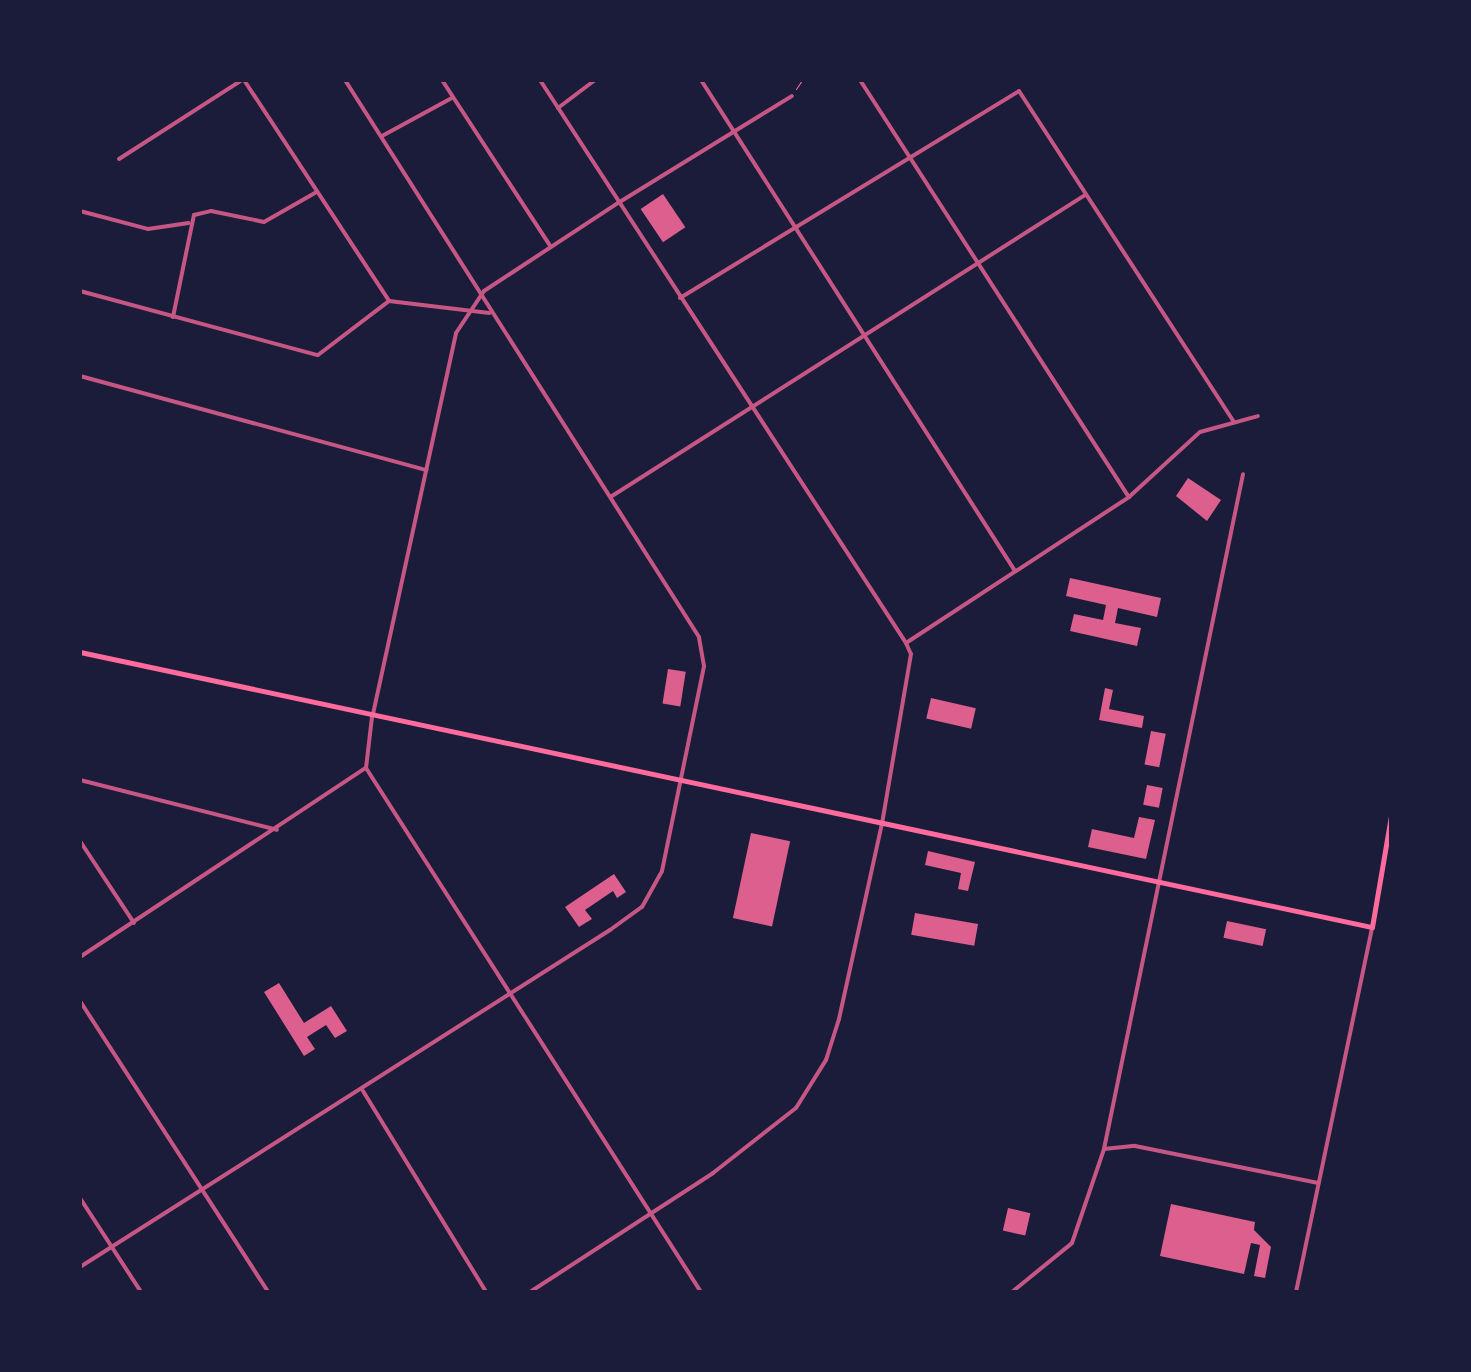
<!DOCTYPE html>
<html>
<head>
<meta charset="utf-8">
<style>
  body { margin:0 }
  #map { position:relative; width:1471px; height:1372px; overflow:hidden; background:#1b1b3a; font-family:Arial,sans-serif }
  div>[style] { position:absolute }
  .building>* { inset:0; background:#dd5f8e; transform-origin:0 0 }
  .path>* { height:1px; margin:-0.5px; padding:0 0.5px; transform-origin:0.5px; border-radius:0.5px; background:#ff6b9d }
  .minor>* { height:4px; margin:-2px; padding:0 2px; transform-origin:2px; border-radius:2px; background:#c65784 }
  .tertiary>* { height:4px; margin:-2px; padding:0 2px; transform-origin:2px; border-radius:2px; background:#c65784 }
  .secondary>* { height:5px; margin:-2.5px; padding:0 2.5px; transform-origin:2.5px; border-radius:2.5px; background:#ff6b9d }
  span { translate:-50% -50%; white-space:nowrap; text-align:center; line-height:1.15; -webkit-text-stroke:8px #1b1b3a; paint-order:stroke }
  .frame { position:absolute; inset:0; border:82px solid #1b1b3a; pointer-events:none }
</style>
</head>
<body>
<div id="map">
  <div class="building">
    <i style="left:663px;top:194px;width:40px;height:27px;rotate:56deg"></i>
    <i style="clip-path:polygon(1188px 478px,1221px 500px,1207px 521px,1176px 496px)"></i>
    <i style="clip-path:polygon(1070px 578px,1161px 598px,1157px 617px,1118px 608px,1115px 623px,1141px 628px,1137px 646px,1070px 631px,1074px 614px,1103px 620px,1106px 605px,1066px 596px)"></i>
    <i style="left:668px;top:669px;width:18px;height:35px;rotate:9deg"></i>
    <i style="clip-path:polygon(1105px 688px,1113px 690px,1109px 709px,1144px 716px,1142px 728px,1099px 720px)"></i>
    <i style="left:931px;top:698px;width:46px;height:21px;rotate:13deg"></i>
    <i style="left:1151px;top:731px;width:15px;height:34px;rotate:11deg"></i>
    <i style="left:1147px;top:785px;width:16px;height:20px;rotate:11deg"></i>
    <i style="clip-path:polygon(1139px 817px,1155px 820px,1146px 859px,1088px 847px,1092px 829px,1134px 838px)"></i>
    <i style="left:751px;top:833px;width:40px;height:87px;rotate:12deg"></i>
    <i style="clip-path:polygon(928px 851px,975px 862px,968px 891px,958px 889px,961px 873px,925px 865px)"></i>
    <i style="clip-path:polygon(614px 874px,626px 892px,617px 898px,613px 891px,585px 910px,592px 919px,579px 927px,565px 907px)"></i>
    <i style="left:915px;top:913px;width:64px;height:22px;rotate:10deg"></i>
    <i style="left:1227px;top:921px;width:40px;height:17px;rotate:12deg"></i>
    <i style="clip-path:polygon(279px 983px,304px 1023px,331px 1006px,347px 1031px,335px 1038px,326px 1025px,307px 1037px,315px 1049px,304px 1056px,264px 992px)"></i>
    <i style="clip-path:polygon(1171px 1204px,1255px 1222px,1254px 1230px,1271px 1247px,1265px 1278px,1254px 1276px,1260px 1245px,1251px 1243px,1244px 1274px,1160px 1256px)"></i>
    <i style="left:1008px;top:1208px;width:23px;height:23px;rotate:13deg"></i>
  </div>
  <div class="path">
    <i style="left:796px;top:89px;width:11px;rotate:-56deg"></i>
  </div>
  <div class="minor">
    <i style="left:244px;top:80px;width:264px;rotate:56.7deg"></i>
    <i style="left:442px;top:80px;width:199px;rotate:56.9deg"></i>
    <i style="left:540px;top:80px;width:672px;rotate:56.97deg"></i>
    <i style="left:906px;top:643px;width:12px;rotate:66deg"></i>
    <i style="left:911px;top:654px;width:172px;rotate:99.7deg"></i>
    <i style="left:701px;top:80px;width:583px;rotate:57.4deg"></i>
    <i style="left:860px;top:80px;width:496px;rotate:57.2deg"></i>
    <i style="left:558px;top:108px;width:46px;rotate:-37.1deg"></i>
    <i style="left:382px;top:136px;width:80px;rotate:-28.5deg"></i>
    <i style="left:119px;top:159px;width:146px;rotate:-32.7deg"></i>
    <i style="left:618px;top:203px;width:204px;rotate:-31.6deg"></i>
    <i style="left:80px;top:211px;width:70px;rotate:14.8deg"></i>
    <i style="left:148px;top:229px;width:41px;rotate:-8.3deg"></i>
    <i style="left:80px;top:291px;width:246px;rotate:15.1deg"></i>
    <i style="left:318px;top:355px;width:89px;rotate:-37.3deg"></i>
    <i style="left:680px;top:298px;width:397px;rotate:-31.4deg"></i>
    <i style="left:1019px;top:91px;width:395px;rotate:57deg"></i>
    <i style="left:389px;top:301px;width:101px;rotate:6.8deg"></i>
    <i style="left:173px;top:317px;width:104px;rotate:-78.4deg"></i>
    <i style="left:194px;top:215px;width:17px;rotate:-13deg"></i>
    <i style="left:211px;top:211px;width:54px;rotate:11.7deg"></i>
    <i style="left:264px;top:222px;width:59px;rotate:-29.6deg"></i>
    <i style="left:80px;top:376px;width:359px;rotate:15.2deg"></i>
    <i style="left:612px;top:496px;width:561px;rotate:-32.47deg"></i>
    <i style="left:906px;top:643px;width:267px;rotate:-33.2deg"></i>
    <i style="left:1129px;top:497px;width:96px;rotate:-42.5deg"></i>
    <i style="left:1200px;top:432px;width:60px;rotate:-15.4deg"></i>
    <i style="left:372px;top:717px;width:51px;rotate:96.7deg"></i>
    <i style="left:366px;top:768px;width:622px;rotate:57.41deg"></i>
    <i style="left:80px;top:780px;width:203px;rotate:14.2deg"></i>
    <i style="left:80px;top:841px;width:98px;rotate:56.6deg"></i>
    <i style="left:80px;top:957px;width:343px;rotate:-33.5deg"></i>
    <i style="left:80px;top:1001px;width:346px;rotate:57.1deg"></i>
    <i style="left:363px;top:1091px;width:236px;rotate:58.5deg"></i>
    <i style="left:1104px;top:1149px;width:31px;rotate:-6deg"></i>
    <i style="left:1135px;top:1146px;width:187px;rotate:11.4deg"></i>
    <i style="left:80px;top:1198px;width:112px;rotate:57deg"></i>
    <i style="left:80px;top:1267px;width:628px;rotate:-32.45deg"></i>
    <i style="left:610px;top:930px;width:39px;rotate:-36deg"></i>
    <i style="left:642px;top:907px;width:41px;rotate:-60.9deg"></i>
    <i style="left:662px;top:871px;width:209px;rotate:-78.4deg"></i>
    <i style="left:704px;top:666px;width:29px;rotate:-100deg"></i>
    <i style="left:699px;top:637px;width:660px;rotate:-122.44deg"></i>
    <i style="left:1012px;top:1292px;width:77px;rotate:-39.2deg"></i>
    <i style="left:1072px;top:1243px;width:99px;rotate:-71.2deg"></i>
    <i style="left:1104px;top:1149px;width:689px;rotate:-78.36deg"></i>
    <i style="left:1296px;top:1292px;width:373px;rotate:-78.2deg"></i>
  </div>
  <div class="tertiary">
    <i style="left:373px;top:714px;width:390px;rotate:-77.7deg"></i>
    <i style="left:456px;top:333px;width:50px;rotate:-56.3deg"></i>
    <i style="left:484px;top:291px;width:160px;rotate:-33.3deg"></i>
    <i style="left:530px;top:1292px;width:218px;rotate:-33deg"></i>
    <i style="left:713px;top:1173px;width:105px;rotate:-38.1deg"></i>
    <i style="left:796px;top:1108px;width:57px;rotate:-58deg"></i>
    <i style="left:826px;top:1060px;width:43px;rotate:-72.4deg"></i>
    <i style="left:839px;top:1019px;width:200px;rotate:-77.6deg"></i>
  </div>
  <div class="secondary">
    <i style="left:80px;top:652px;width:1321px;rotate:12.02deg"></i>
    <i style="left:1372px;top:927px;width:113px;rotate:-80.3deg"></i>
  </div>
  <div class="frame"></div>
</div>
</body>
</html>
